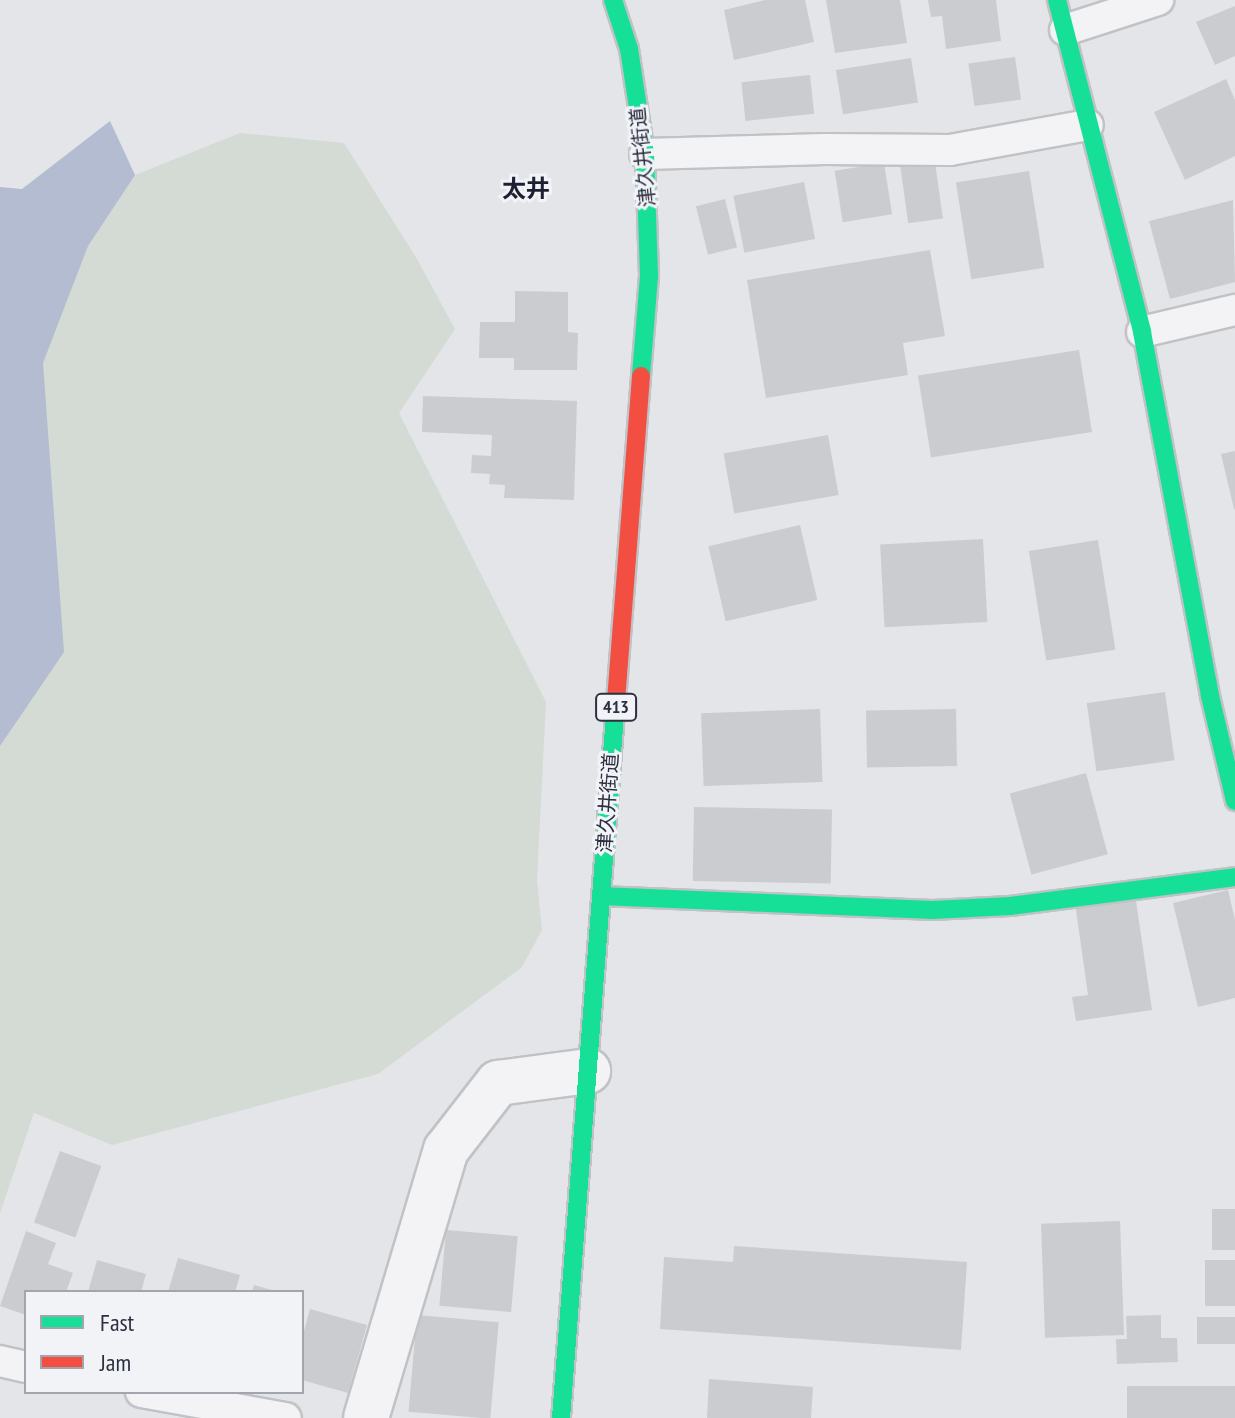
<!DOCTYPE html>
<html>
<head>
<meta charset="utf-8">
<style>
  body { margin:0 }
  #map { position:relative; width:1235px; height:1418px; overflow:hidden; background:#e4e5e8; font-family:"PT Sans Narrow","Noto Sans JP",sans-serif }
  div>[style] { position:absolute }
  .green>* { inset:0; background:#d3dbd4 }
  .water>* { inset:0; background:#b4bcd1 }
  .building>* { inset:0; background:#cbccd0; transform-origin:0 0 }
  .roads { filter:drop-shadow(2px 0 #c1c2c5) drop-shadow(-2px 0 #c1c2c5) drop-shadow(0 2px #c1c2c5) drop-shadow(0 -2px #c1c2c5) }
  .lane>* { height:30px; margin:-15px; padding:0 15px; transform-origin:15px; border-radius:15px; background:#f3f3f5 }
  .street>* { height:44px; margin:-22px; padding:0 22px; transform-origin:22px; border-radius:22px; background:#f3f3f5 }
  .fast>* { height:18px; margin:-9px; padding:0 9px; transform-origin:9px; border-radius:9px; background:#16e098 }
  .jam>* { height:18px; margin:-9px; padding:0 9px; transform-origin:9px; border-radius:9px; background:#f24e42 }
  span { translate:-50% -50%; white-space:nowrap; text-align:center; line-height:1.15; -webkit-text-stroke:6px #f2f3f7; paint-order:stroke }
  .shield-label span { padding:2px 6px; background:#f2f3f7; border:2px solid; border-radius:6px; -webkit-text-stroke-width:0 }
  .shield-label { font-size:18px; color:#2b2f40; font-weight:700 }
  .street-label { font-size:20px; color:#2b2f40 }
  .quarter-label { font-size:24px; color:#1d2031; font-weight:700 }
  .legend { position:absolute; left:24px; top:1290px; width:280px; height:104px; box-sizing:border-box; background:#f2f3f7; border:2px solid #a2a5ae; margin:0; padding:10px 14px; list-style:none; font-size:24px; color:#2b2f40 }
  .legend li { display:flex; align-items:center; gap:16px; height:40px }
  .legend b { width:40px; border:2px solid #a2a5ae }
</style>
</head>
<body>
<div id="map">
  <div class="green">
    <i style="clip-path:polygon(240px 133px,344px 143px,417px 259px,455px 329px,399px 413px,546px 702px,537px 880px,542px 930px,522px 967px,378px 1074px,112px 1145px,34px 1113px,0 1213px,0 730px,41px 350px,87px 232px,135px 175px)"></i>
  </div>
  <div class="water">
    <i style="clip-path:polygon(110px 121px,135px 175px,88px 246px,43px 363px,64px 652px,0 746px,0 187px,22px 189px)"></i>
  </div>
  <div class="building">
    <i style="clip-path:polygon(765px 0,805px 0,814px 42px,734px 60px,724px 10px)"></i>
    <i style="clip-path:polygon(826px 0,900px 0,907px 43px,835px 53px)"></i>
    <i style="clip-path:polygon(928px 0,996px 0,1001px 41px,946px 49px,942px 16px,931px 17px)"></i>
    <i style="clip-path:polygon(1235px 6px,1235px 56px,1215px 65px,1196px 22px)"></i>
    <i style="left:1015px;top:57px;width:43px;height:47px;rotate:82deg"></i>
    <i style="left:911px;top:58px;width:45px;height:76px;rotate:81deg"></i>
    <i style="left:810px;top:75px;width:39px;height:69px;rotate:84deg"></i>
    <i style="clip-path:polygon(1226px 79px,1235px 100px,1235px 156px,1185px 180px,1154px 112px)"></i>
    <i style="left:934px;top:155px;width:64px;height:35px;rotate:82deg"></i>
    <i style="left:884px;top:163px;width:52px;height:50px;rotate:81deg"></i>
    <i style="left:1029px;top:171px;width:98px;height:74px;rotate:81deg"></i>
    <i style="left:804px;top:182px;width:58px;height:72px;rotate:79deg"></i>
    <i style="left:725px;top:199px;width:50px;height:30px;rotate:76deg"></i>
    <i style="clip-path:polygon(1233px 200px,1235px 282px,1170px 299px,1149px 221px)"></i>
    <i style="clip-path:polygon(930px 250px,945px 336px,903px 343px,908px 375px,766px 398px,747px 280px)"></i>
    <i style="clip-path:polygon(515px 291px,568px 292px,568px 332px,578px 333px,577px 370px,514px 370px,514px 358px,479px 358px,480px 322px,515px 322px)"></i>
    <i style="left:1079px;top:350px;width:83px;height:163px;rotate:81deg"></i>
    <i style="clip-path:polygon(423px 396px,577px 401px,574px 500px,504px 498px,505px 485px,489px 484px,490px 474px,471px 473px,472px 455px,491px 456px,492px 435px,422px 432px)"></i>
    <i style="left:828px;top:435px;width:61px;height:106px;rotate:80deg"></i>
    <i style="clip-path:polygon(1235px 451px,1235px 509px,1234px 509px,1221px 454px)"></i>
    <i style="left:800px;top:525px;width:77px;height:94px;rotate:77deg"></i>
    <i style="left:983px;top:539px;width:83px;height:103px;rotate:87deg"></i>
    <i style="left:1098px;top:540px;width:111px;height:70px;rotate:81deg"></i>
    <i style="left:1165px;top:692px;width:69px;height:79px;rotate:82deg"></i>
    <i style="left:820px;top:709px;width:73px;height:119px;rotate:88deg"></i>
    <i style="left:956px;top:709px;width:57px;height:90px;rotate:89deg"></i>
    <i style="left:1086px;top:773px;width:84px;height:79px;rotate:75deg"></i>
    <i style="left:694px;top:807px;width:138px;height:74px;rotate:1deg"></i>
    <i style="clip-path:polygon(1228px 890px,1235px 920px,1235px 998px,1198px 1007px,1173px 903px)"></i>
    <i style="clip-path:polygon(1135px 894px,1152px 1010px,1076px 1021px,1072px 997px,1088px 995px,1075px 903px)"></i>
    <i style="left:60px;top:1151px;width:44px;height:76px;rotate:20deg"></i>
    <i style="left:1235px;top:1209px;width:41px;height:23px;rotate:90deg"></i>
    <i style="left:1120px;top:1221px;width:114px;height:79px;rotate:88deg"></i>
    <i style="left:446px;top:1230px;width:72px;height:76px;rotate:5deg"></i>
    <i style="clip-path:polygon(26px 1231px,56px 1243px,48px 1264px,73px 1273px,66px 1292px,26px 1292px,26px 1315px,0 1306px)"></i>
    <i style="clip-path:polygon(734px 1246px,967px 1262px,961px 1350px,660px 1329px,664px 1257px,733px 1262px)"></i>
    <i style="clip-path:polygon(178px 1258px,240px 1275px,235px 1292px,168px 1292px)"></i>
    <i style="clip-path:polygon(97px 1260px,146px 1274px,141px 1292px,88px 1292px)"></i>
    <i style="left:1235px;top:1260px;width:46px;height:30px;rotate:90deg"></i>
    <i style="clip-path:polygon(254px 1285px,275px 1291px,275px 1292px,252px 1292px)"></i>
    <i style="clip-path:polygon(310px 1309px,367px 1325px,348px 1393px,302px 1380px,302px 1338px)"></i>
    <i style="left:417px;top:1315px;width:82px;height:97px;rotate:5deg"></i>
    <i style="clip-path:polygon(1161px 1315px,1161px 1338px,1177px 1338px,1178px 1362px,1117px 1364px,1116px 1339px,1127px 1339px,1126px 1316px)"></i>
    <i style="left:1235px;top:1317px;width:27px;height:38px;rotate:90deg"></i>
    <i style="clip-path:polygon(709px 1379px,813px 1387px,811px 1418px,707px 1418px)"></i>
    <i style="left:1235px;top:1386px;width:32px;height:108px;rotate:90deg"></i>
  </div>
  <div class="roads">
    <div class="lane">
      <i style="left:1065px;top:30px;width:98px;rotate:-17.9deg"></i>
      <i style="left:645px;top:154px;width:180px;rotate:-1.6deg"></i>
      <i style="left:825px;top:149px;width:125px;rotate:0.5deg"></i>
      <i style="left:950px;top:150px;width:140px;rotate:-10.3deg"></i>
      <i style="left:1142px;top:332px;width:96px;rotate:-13.3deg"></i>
      <i style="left:0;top:1361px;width:27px;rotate:13deg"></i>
      <i style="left:141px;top:1392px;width:147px;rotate:10.2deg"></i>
    </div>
    <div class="street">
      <i style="left:366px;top:1418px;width:280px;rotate:-73.4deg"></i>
      <i style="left:446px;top:1150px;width:85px;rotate:-52.2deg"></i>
      <i style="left:498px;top:1083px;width:91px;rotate:-7.6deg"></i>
    </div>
    <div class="fast">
      <i style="left:613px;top:0;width:52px;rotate:71.9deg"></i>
      <i style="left:629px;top:49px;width:106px;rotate:81.3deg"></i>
      <i style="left:645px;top:154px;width:122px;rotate:88.1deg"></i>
      <i style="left:649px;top:276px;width:100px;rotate:94.6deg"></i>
      <i style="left:1057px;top:0;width:343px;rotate:75.6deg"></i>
      <i style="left:1142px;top:332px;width:370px;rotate:79.4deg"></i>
      <i style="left:1210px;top:696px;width:108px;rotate:76.6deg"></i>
      <i style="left:601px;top:896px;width:332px;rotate:2.4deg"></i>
      <i style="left:933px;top:910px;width:77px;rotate:-3deg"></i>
      <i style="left:1010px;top:906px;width:227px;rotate:-7.3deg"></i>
      <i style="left:561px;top:1418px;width:719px;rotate:-85.61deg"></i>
    </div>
    <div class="jam">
      <i style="left:616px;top:701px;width:326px;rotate:-85.6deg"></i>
    </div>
  </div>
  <div class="shield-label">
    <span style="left:616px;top:707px">413</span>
  </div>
  <div class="street-label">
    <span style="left:643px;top:157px;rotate:-96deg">津久井街道</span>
    <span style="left:608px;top:803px;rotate:-86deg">津久井街道</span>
  </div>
  <div class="quarter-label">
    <span style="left:526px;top:189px">太井</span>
  </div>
  <ul class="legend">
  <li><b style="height:10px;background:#16e098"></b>Fast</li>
  <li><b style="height:10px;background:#f24e42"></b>Jam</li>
  </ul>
</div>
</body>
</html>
